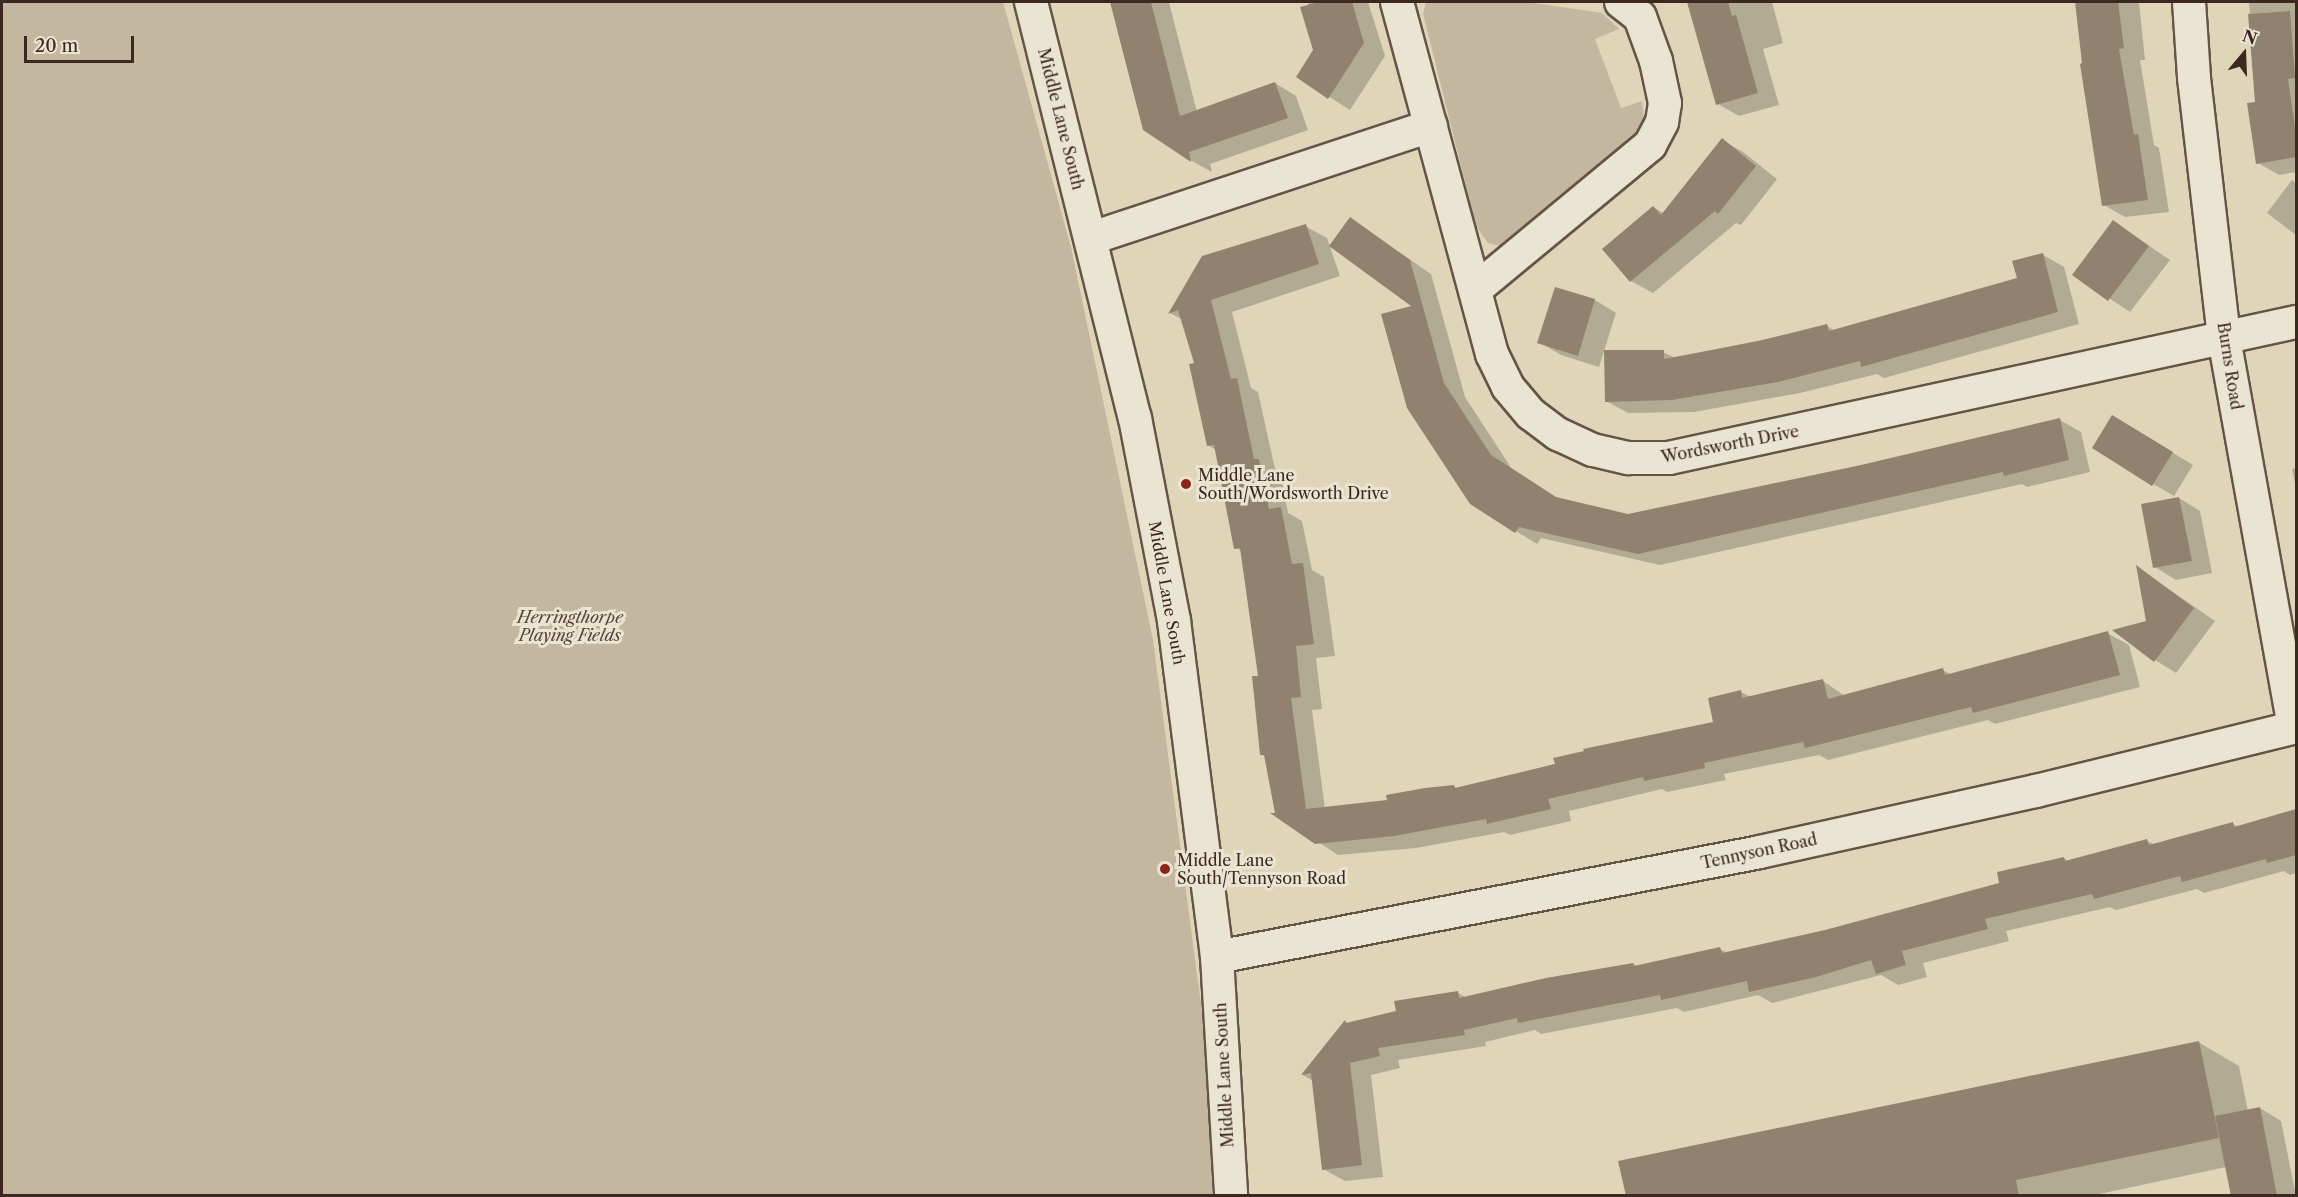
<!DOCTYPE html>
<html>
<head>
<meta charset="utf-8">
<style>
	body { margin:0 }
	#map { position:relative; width:2298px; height:1197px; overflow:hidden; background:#dfd6b9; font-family:"Libre Caslon Text",serif }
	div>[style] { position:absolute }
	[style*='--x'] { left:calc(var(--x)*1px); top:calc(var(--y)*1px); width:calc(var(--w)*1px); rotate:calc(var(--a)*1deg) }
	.green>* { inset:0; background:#c3b89f }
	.shadow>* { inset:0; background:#0003 }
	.building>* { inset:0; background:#918270 }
	.roads { filter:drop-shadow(2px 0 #665447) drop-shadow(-2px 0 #665447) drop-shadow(0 2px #665447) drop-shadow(0 -2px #665447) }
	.minor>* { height:32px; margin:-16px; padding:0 16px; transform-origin:16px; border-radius:16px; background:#eae4d2 }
	.dots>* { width:16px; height:16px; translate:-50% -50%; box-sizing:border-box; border:3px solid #eae4d2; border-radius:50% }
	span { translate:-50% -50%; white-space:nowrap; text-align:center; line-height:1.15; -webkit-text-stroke:6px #eae4d2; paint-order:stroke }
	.street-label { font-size:16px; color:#3d2821 }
	.poi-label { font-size:16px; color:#3d2821 }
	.left { translate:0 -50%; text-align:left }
	.park-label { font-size:16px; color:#58453a; font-style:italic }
	.frame { position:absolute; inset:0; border:3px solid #3d2821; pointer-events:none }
	.north { position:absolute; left:2214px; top:24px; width:60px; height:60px; -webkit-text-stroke:4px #eae4d2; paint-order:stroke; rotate:19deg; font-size:16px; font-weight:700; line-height:24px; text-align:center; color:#3d2821 }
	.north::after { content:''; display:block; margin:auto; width:21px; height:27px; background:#3d2821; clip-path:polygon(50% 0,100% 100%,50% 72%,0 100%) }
	.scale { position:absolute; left:24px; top:36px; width:110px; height:27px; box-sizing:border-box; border:3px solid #3d2821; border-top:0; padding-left:8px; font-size:18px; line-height:21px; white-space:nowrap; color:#3d2821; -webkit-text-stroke:4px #eae4d2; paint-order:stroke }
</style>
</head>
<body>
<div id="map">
	<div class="green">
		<div style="clip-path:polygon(2px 2px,1003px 2px,1071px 247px,1153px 640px,1201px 1004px,1217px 1195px,2px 1196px)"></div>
		<div style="clip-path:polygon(1426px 2px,1528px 2px,1602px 13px,1619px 29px,1595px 39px,1621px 108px,1642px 101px,1644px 118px,1637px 137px,1517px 237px,1500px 246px,1488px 243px,1476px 226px,1423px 14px)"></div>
	</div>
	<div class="shadow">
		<div style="clip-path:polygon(1111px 2px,1169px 2px,1197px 112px,1275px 83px,1296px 96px,1308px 130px,1210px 164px,1212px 172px,1192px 161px,1145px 129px)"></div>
		<div style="clip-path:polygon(1308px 2px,1368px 2px,1385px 56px,1350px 110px,1298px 77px,1315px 51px)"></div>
		<div style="clip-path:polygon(1689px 2px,1772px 2px,1783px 43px,1763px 49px,1779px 105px,1739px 116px,1718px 104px)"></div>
		<div style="clip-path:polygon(2076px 2px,2139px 2px,2145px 60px,2140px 60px,2154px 145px,2159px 148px,2169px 212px,2125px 217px,2104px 205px)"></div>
		<div style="clip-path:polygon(2249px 2px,2296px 2px,2296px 172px,2279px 175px,2258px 163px,2257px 103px)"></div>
		<div style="clip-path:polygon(1722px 140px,1743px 152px,1777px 179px,1741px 225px,1736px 223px,1653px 293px,1631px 281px,1604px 250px,1653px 207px,1665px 214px)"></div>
		<div style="clip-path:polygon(2292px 180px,2296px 183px,2296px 235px,2267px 213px)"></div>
		<div style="clip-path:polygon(1351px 219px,1431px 274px,1465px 397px,1512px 469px,1559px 500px,1628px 516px,1862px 466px,2060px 420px,2081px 432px,2090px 472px,2027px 487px,2022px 484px,1660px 565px,1541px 538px,1537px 544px,1471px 503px,1414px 307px)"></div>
		<div style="clip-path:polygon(2114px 222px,2170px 260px,2130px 312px,2074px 275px)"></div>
		<div style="clip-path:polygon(1305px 226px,1327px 238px,1340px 276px,1232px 312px,1251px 388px,1258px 392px,1275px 469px,1280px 472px,1288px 513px,1302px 521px,1312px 570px,1324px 577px,1335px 656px,1316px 658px,1322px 709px,1312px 710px,1325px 809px,1388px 801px,1454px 787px,1458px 789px,1715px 723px,1741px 692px,1751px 697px,1823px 681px,1845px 696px,1943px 670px,1952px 675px,2107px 633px,2129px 645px,2140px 687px,1995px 724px,1988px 720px,1828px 760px,1819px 755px,1724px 774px,1726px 780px,1667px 792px,1662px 789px,1569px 811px,1571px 821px,1510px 835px,1504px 832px,1416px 848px,1338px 855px,1276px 814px,1266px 757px,1262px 755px,1259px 677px,1242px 551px,1236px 548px,1216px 450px,1208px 445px,1196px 364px,1183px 320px,1170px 313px,1203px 257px)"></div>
		<div style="clip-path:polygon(2043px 255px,2064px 267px,2079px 324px,1884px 378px,1877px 374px,1800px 393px,1694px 412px,1628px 413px,1606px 401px,1663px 352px,1675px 358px,1827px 326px,1835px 331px,2019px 279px)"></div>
		<div style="clip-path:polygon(1556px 288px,1595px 300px,1616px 313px,1599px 367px,1561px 355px,1539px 342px)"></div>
		<div style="clip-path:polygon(2134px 429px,2193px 465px,2174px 496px,2153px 484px)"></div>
		<div style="clip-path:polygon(2296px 468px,2296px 489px,2292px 469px)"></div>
		<div style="clip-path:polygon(2179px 498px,2200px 511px,2212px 573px,2176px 580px,2155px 567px)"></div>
		<div style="clip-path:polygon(2138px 568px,2215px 621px,2176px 673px,2155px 660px)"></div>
		<div style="clip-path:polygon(2296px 811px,2296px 873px,2290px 875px,2284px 871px,2204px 893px,2197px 889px,2116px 910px,2110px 907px,2006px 931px,2009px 941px,1923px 963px,1927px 977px,1898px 985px,1881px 975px,1772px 1003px,1758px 995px,1684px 1012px,1677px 1008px,1541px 1034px,1535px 1030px,1485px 1042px,1486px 1046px,1398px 1060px,1400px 1068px,1371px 1075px,1383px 1177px,1345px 1181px,1323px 1169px,1313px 1081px,1303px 1075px,1346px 1022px,1349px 1024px,1397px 1012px,1458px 993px,1467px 998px,1633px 964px,1638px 967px,1720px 949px,1728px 953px,1826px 932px,2001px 884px,2064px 858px,2070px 862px,2147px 841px,2155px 845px,2233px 824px,2239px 827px)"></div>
		<div style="clip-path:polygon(2198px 1042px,2239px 1066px,2248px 1111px,2260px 1108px,2281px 1121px,2296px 1196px,2232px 1196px,2226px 1167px,2090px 1196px,1627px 1196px)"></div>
	</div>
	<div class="building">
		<div style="clip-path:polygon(1110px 2px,1151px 2px,1180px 116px,1275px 82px,1288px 118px,1189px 152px,1191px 162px,1143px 130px)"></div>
		<div style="clip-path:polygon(1319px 2px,1352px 2px,1364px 43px,1328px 99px,1296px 77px,1313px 50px,1300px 7px)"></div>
		<div style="clip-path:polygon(1687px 2px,1728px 2px,1732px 16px,1736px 15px,1758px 93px,1716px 105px)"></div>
		<div style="clip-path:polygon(2075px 2px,2118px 2px,2124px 48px,2119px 49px,2134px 135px,2138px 134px,2148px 200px,2102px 206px,2080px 64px,2082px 63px)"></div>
		<div style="clip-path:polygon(2290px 11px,2295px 78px,2288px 79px,2296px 134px,2296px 157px,2256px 164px,2247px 103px,2255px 102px,2248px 14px)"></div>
		<div style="clip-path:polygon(1722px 138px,1756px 166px,1718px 214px,1715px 211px,1630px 282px,1602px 249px,1653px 206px,1661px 215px)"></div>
		<div style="clip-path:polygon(1350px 217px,1410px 260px,1444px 383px,1491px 455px,1556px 497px,1628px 514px,1861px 465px,2060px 418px,2069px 460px,2004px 476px,2003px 472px,1638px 554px,1519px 527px,1515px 533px,1470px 504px,1407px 408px,1381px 314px,1411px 306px,1329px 246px)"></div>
		<div style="clip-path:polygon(2113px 220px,2149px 246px,2108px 301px,2072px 275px)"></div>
		<div style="clip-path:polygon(1306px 224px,1319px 264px,1211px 300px,1231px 379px,1237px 378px,1254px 459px,1259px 459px,1269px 509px,1281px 507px,1292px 564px,1303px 563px,1314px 644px,1296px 646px,1301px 697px,1291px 698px,1306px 809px,1387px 800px,1386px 795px,1425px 788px,1454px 785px,1455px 788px,1555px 764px,1553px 758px,1584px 751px,1583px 749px,1713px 722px,1708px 698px,1741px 690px,1742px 698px,1823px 679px,1828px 699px,1943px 668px,1945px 675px,2108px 631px,2120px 675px,1973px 713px,1971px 707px,1805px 748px,1803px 742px,1704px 763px,1705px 768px,1644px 781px,1643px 777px,1548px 799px,1551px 809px,1487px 824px,1486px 819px,1394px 836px,1315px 844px,1270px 813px,1275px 813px,1264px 755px,1260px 755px,1252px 676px,1258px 676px,1240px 548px,1234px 549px,1214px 445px,1207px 446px,1189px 364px,1194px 363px,1178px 310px,1168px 314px,1202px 256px)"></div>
		<div style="clip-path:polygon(2043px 253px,2058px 312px,1861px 367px,1860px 361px,1778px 382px,1672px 400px,1605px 402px,1604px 350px,1664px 350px,1664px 359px,1759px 341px,1827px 324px,1829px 331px,2017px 278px,2012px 261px)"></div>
		<div style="clip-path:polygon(1555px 287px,1595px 299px,1578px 356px,1537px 343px)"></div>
		<div style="clip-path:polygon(2112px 415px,2173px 452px,2152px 486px,2092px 448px)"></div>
		<div style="clip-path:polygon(2179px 497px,2192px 561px,2153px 568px,2141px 504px)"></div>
		<div style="clip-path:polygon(2136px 565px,2194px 608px,2154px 662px,2112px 630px,2146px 621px)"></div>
		<div style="clip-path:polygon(2296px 809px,2296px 855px,2267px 863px,2266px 859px,2182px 882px,2180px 876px,2094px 899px,2092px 894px,1985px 919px,1988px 929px,1902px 951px,1906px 965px,1876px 974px,1871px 960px,1816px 977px,1749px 992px,1747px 981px,1661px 1000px,1660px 995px,1518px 1023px,1517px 1018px,1464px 1030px,1465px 1035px,1378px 1048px,1380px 1056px,1350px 1063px,1362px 1165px,1322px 1170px,1311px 1073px,1301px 1075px,1345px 1020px,1346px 1023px,1396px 1011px,1394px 1001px,1458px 991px,1459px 998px,1546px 978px,1633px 963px,1634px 966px,1720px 947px,1722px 953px,1825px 930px,1999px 883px,1997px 872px,2064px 857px,2065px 861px,2147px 839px,2149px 845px,2233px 822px,2234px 827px)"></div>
		<div style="clip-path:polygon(2199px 1041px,2219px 1138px,2016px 1180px,2019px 1196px,1626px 1196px,1618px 1161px)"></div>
		<div style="clip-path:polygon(2260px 1107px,2277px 1196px,2231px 1196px,2215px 1116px)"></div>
	</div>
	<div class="roads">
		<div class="minor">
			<div style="--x:1031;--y:2;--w:429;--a:76"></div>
			<div style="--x:1135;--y:418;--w:207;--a:79.1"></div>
			<div style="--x:1174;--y:621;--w:339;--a:82.7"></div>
			<div style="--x:1217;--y:957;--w:239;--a:86.6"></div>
			<div style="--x:1397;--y:2;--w:365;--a:74.9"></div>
			<div style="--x:1492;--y:354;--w:37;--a:64"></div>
			<div style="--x:1508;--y:387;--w:35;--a:50"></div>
			<div style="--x:1531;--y:414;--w:34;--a:37"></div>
			<div style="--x:1558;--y:434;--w:38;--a:25"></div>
			<div style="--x:1593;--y:450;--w:37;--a:13"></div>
			<div style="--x:1629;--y:458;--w:40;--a:0"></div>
			<div style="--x:1669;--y:458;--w:642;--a:-12.24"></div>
			<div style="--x:2189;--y:2;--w:76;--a:86.2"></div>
			<div style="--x:2194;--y:78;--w:262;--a:83.4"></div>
			<div style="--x:2224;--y:338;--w:396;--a:79.8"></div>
			<div style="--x:1092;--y:238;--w:357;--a:-18.3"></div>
			<div style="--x:1476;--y:289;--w:226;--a:-39.6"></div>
			<div style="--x:1650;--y:145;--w:26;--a:-62"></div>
			<div style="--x:1662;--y:122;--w:19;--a:-81"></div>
			<div style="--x:1665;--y:103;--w:43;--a:-102.1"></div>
			<div style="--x:1656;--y:61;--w:47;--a:-110"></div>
			<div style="--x:1640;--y:17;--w:24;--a:-142"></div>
			<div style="--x:1217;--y:957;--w:553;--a:-10.94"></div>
			<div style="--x:1760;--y:852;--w:283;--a:-12.5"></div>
			<div style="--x:2036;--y:791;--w:268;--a:-13.8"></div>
		</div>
	</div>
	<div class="dots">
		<div style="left:1186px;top:484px;background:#8f2418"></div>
		<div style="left:1165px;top:869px;background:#8f2418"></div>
	</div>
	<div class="street-label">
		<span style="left:1061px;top:119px;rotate:76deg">Middle Lane South</span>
		<span style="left:2230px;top:366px;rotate:81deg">Burns Road</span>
		<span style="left:1730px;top:444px;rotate:-11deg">Wordsworth Drive</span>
		<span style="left:1167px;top:593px;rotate:80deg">Middle Lane South</span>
		<span style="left:1759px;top:851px;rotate:-12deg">Tennyson Road</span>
		<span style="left:1224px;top:1075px;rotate:-93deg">Middle Lane South</span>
	</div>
	<div class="poi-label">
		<span class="left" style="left:1198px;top:484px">Middle Lane<br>South/Wordsworth Drive</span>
		<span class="left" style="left:1177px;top:869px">Middle Lane<br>South/Tennyson Road</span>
	</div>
	<div class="park-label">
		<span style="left:570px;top:626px">Herringthorpe<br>Playing Fields</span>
	</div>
	<div class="frame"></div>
	<div class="north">N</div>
	<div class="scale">20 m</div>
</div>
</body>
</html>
